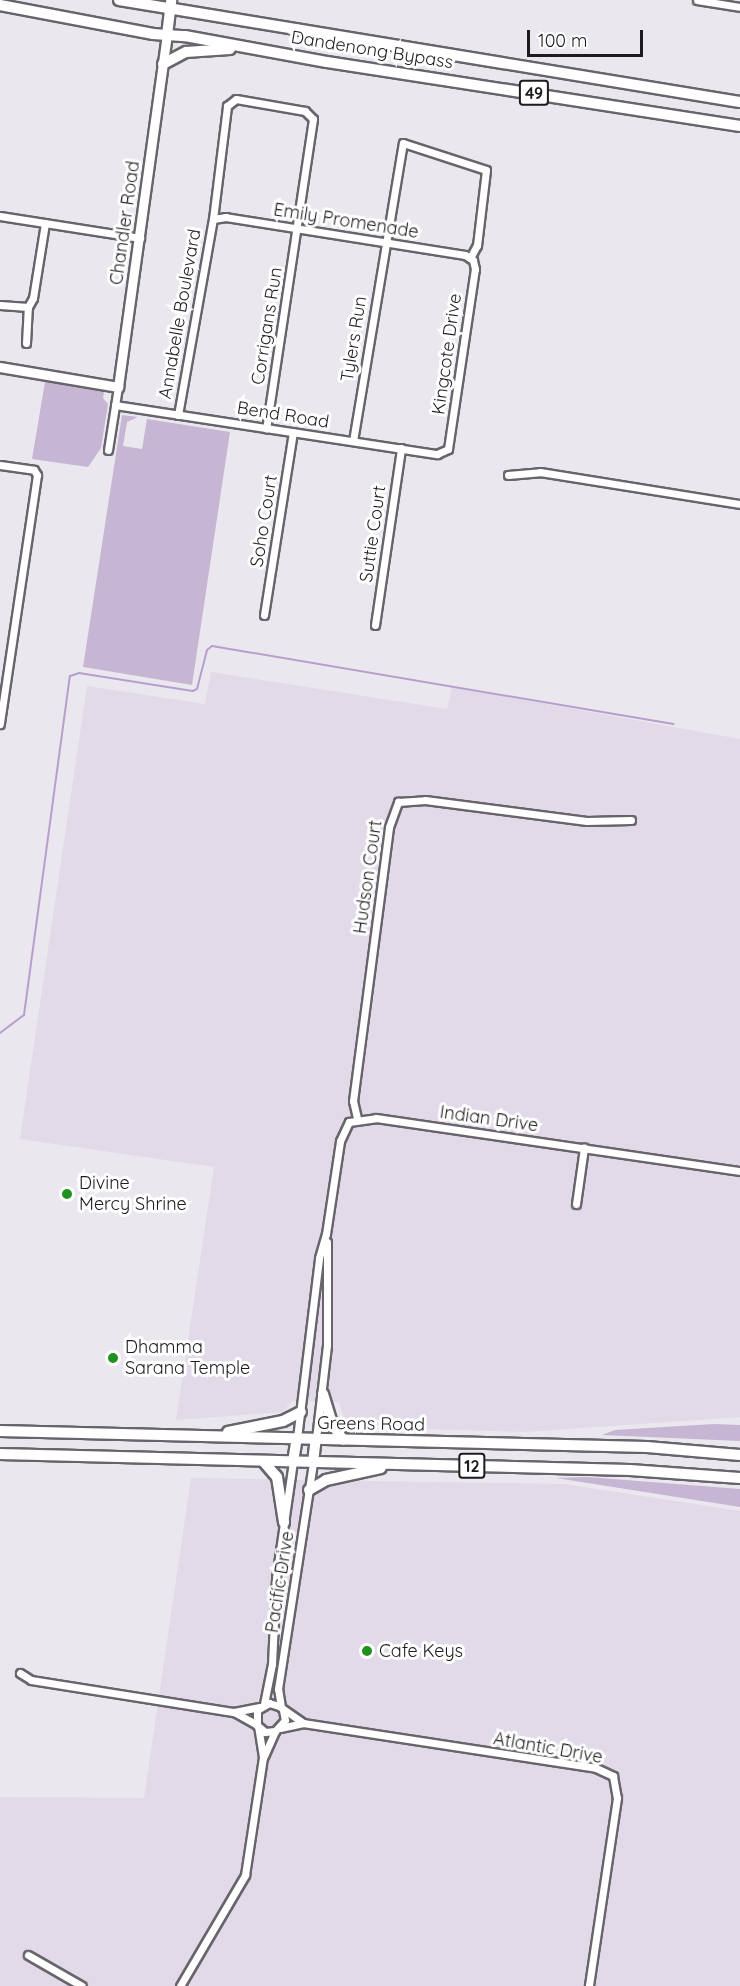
<!DOCTYPE html>
<html>
<head>
<meta charset="utf-8">
<style>
	body { margin:0 }
	#map { position:relative; width:740px; height:1986px; overflow:hidden; background:#ebe7ef; font-family:Quicksand,sans-serif }
	div>[style] { position:absolute }
	[style*='--x'] { left:calc(var(--x)*1px); top:calc(var(--y)*1px); width:calc(var(--w)*1px); rotate:calc(var(--a)*1deg) }
	.built>* { inset:0; background:#e2dae8 }
	.green>* { inset:0; background:#c6b6d4 }
	.stream>* { height:2px; margin:-1px; padding:0 1px; transform-origin:1px; border-radius:1px; background:#b79fcc }
	.roads { filter:drop-shadow(2px 0 #68646b) drop-shadow(-2px 0 #68646b) drop-shadow(0 2px #68646b) drop-shadow(0 -2px #68646b) }
	.minor>* { height:7px; margin:-3.5px; padding:0 3.5px; transform-origin:3.5px; border-radius:3.5px; background:#fff }
	.secondary>* { height:9px; margin:-4.5px; padding:0 4.5px; transform-origin:4.5px; border-radius:4.5px; background:#fff }
	.primary>* { height:10px; margin:-5px; padding:0 5px; transform-origin:5px; border-radius:5px; background:#fff }
	.trunk>* { height:10px; margin:-5px; padding:0 5px; transform-origin:5px; border-radius:5px; background:#fff }
	.dots>* { width:16px; height:16px; translate:-50% -50%; box-sizing:border-box; border:3px solid #fff; border-radius:50% }
	span { translate:-50% -50%; white-space:nowrap; text-align:center; line-height:1.15; -webkit-text-stroke:6px #fff; paint-order:stroke }
	.shield-label span { padding:2px 4px; background:#fff; border:2px solid; border-radius:4px; -webkit-text-stroke-width:0 }
	.shield-label { font-size:16px; color:#1d1b1e; font-weight:700 }
	.street-label { font-size:18px; color:#1d1b1e }
	.poi-label { font-size:18px; color:#1d1b1e }
	.left { translate:0 -50%; text-align:left }
	.scale { position:absolute; left:527px; top:30px; width:116px; height:27px; box-sizing:border-box; border:3px solid #1d1b1e; border-top:0; padding-left:8px; font-size:18px; line-height:21px; white-space:nowrap; color:#1d1b1e; -webkit-text-stroke:4px #fff; paint-order:stroke }
</style>
</head>
<body>
<div id="map">
	<div class="built">
		<div style="clip-path:polygon(211px 672px,447px 709px,452px 687px,740px 739px,740px 1417px,526px 1432px,354px 1427px,344px 1419px,339px 1402px,292px 1401px,283px 1412px,176px 1420px,214px 1167px,20px 1139px,87px 686px,205px 704px)"></div>
		<div style="clip-path:polygon(191px 1478px,564px 1484px,740px 1511px,740px 1986px,0 1986px,0 1797px,144px 1798px)"></div>
	</div>
	<div class="green">
		<div style="clip-path:polygon(46px 376px,105px 386px,103px 398px,108px 404px,101px 448px,88px 467px,32px 459px)"></div>
		<div style="clip-path:polygon(122px 415px,138px 417px,127px 422px,123px 446px,142px 449px,147px 419px,230px 432px,192px 685px,83px 667px)"></div>
		<div style="clip-path:polygon(714px 1424px,740px 1425px,740px 1441px,602px 1435px,615px 1430px)"></div>
		<div style="clip-path:polygon(588px 1477px,740px 1489px,740px 1507px,556px 1478px)"></div>
	</div>
	<div class="stream">
		<div style="--x:0;--y:1033;--w:30;--a:-37"></div>
		<div style="--x:24;--y:1015;--w:342;--a:-82.3"></div>
		<div style="--x:70;--y:676;--w:9;--a:-18"></div>
		<div style="--x:79;--y:673;--w:115;--a:9"></div>
		<div style="--x:193;--y:691;--w:4;--a:-27"></div>
		<div style="--x:197;--y:689;--w:40;--a:-75.6"></div>
		<div style="--x:207;--y:650;--w:6;--a:-39"></div>
		<div style="--x:212;--y:646;--w:468;--a:9.6"></div>
	</div>
	<div class="roads">
		<div class="minor">
			<div style="--x:697;--y:0;--w:44;--a:9.2"></div>
			<div style="--x:0;--y:216;--w:142;--a:8.9"></div>
			<div style="--x:0;--y:305;--w:28;--a:4"></div>
			<div style="--x:28;--y:307;--w:10;--a:-61"></div>
			<div style="--x:33;--y:298;--w:76;--a:-80.9"></div>
			<div style="--x:26;--y:343;--w:36;--a:-87"></div>
			<div style="--x:115;--y:405;--w:326;--a:8.7"></div>
			<div style="--x:437;--y:454;--w:12;--a:-24"></div>
			<div style="--x:448;--y:449;--w:182;--a:-81.5"></div>
			<div style="--x:475;--y:269;--w:9;--a:-103"></div>
			<div style="--x:473;--y:260;--w:9;--a:-148"></div>
			<div style="--x:465;--y:255;--w:242;--a:-171"></div>
			<div style="--x:226;--y:217;--w:13;--a:171"></div>
			<div style="--x:178;--y:415;--w:199;--a:-79.9"></div>
			<div style="--x:213;--y:219;--w:114;--a:-82.9"></div>
			<div style="--x:227;--y:106;--w:11;--a:-38"></div>
			<div style="--x:236;--y:99;--w:70;--a:9.9"></div>
			<div style="--x:305;--y:111;--w:11;--a:45"></div>
			<div style="--x:313;--y:119;--w:313;--a:98.6"></div>
			<div style="--x:353;--y:441;--w:302;--a:-80.5"></div>
			<div style="--x:403;--y:143;--w:87;--a:18"></div>
			<div style="--x:486;--y:170;--w:76;--a:96.8"></div>
			<div style="--x:477;--y:245;--w:15;--a:118"></div>
			<div style="--x:108;--y:450;--w:64;--a:-81"></div>
			<div style="--x:0;--y:465;--w:34;--a:8"></div>
			<div style="--x:34;--y:470;--w:6;--a:59"></div>
			<div style="--x:37;--y:475;--w:252;--a:98.5"></div>
			<div style="--x:508;--y:475;--w:32;--a:-5"></div>
			<div style="--x:540;--y:472;--w:203;--a:9.1"></div>
			<div style="--x:264;--y:615;--w:185;--a:-81"></div>
			<div style="--x:375;--y:625;--w:179;--a:-81.6"></div>
			<div style="--x:357;--y:1118;--w:17;--a:-103"></div>
			<div style="--x:353;--y:1101;--w:276;--a:-82.5"></div>
			<div style="--x:389;--y:827;--w:27;--a:-70"></div>
			<div style="--x:398;--y:802;--w:27;--a:-4"></div>
			<div style="--x:425;--y:800;--w:163;--a:7.4"></div>
			<div style="--x:587;--y:821;--w:44;--a:-1.3"></div>
			<div style="--x:576;--y:1204;--w:57;--a:-81.9"></div>
			<div style="--x:297;--y:1438;--w:181;--a:-83"></div>
			<div style="--x:319;--y:1258;--w:25;--a:-74"></div>
			<div style="--x:326;--y:1234;--w:94;--a:-81.4"></div>
			<div style="--x:340;--y:1141;--w:21;--a:-65"></div>
			<div style="--x:349;--y:1122;--w:27;--a:-8"></div>
			<div style="--x:376;--y:1118;--w:368;--a:8.3"></div>
			<div style="--x:316;--y:1439;--w:95;--a:-83.3"></div>
			<div style="--x:327;--y:1345;--w:103;--a:-90"></div>
			<div style="--x:20;--y:1673;--w:13;--a:32"></div>
			<div style="--x:31;--y:1680;--w:206;--a:9"></div>
			<div style="--x:234;--y:1712;--w:26;--a:29"></div>
			<div style="--x:264;--y:1704;--w:41;--a:-78.7"></div>
			<div style="--x:272;--y:1664;--w:86;--a:-87.3"></div>
			<div style="--x:276;--y:1578;--w:117;--a:-81.7"></div>
			<div style="--x:281;--y:1707;--w:18;--a:-99"></div>
			<div style="--x:278;--y:1689;--w:230;--a:-81.2"></div>
			<div style="--x:283;--y:1710;--w:10;--a:79"></div>
			<div style="--x:285;--y:1720;--w:15;--a:132"></div>
			<div style="--x:275;--y:1731;--w:10;--a:174"></div>
			<div style="--x:265;--y:1732;--w:11;--a:-139"></div>
			<div style="--x:257;--y:1725;--w:15;--a:-90"></div>
			<div style="--x:257;--y:1710;--w:14;--a:-30"></div>
			<div style="--x:269;--y:1703;--w:10;--a:17"></div>
			<div style="--x:279;--y:1706;--w:29;--a:35"></div>
			<div style="--x:234;--y:1712;--w:26;--a:-11"></div>
			<div style="--x:280;--y:1728;--w:24;--a:-12"></div>
			<div style="--x:303;--y:1723;--w:296;--a:8.7"></div>
			<div style="--x:596;--y:1768;--w:19;--a:25"></div>
			<div style="--x:613;--y:1776;--w:22;--a:80"></div>
			<div style="--x:617;--y:1798;--w:190;--a:98.5"></div>
			<div style="--x:264;--y:1756;--w:27;--a:-66"></div>
			<div style="--x:28;--y:1955;--w:62;--a:29.9"></div>
			<div style="--x:180;--y:1986;--w:129;--a:-59.6"></div>
			<div style="--x:245;--y:1875;--w:119;--a:-81.3"></div>
			<div style="--x:263;--y:1757;--w:30;--a:-99"></div>
		</div>
		<div class="secondary">
			<div style="--x:0;--y:367;--w:120;--a:9.6"></div>
			<div style="--x:118;--y:387;--w:355;--a:-82.1"></div>
		</div>
		<div class="primary">
			<div style="--x:167;--y:35;--w:35;--a:-83"></div>
			<div style="--x:323;--y:1394;--w:31;--a:73"></div>
			<div style="--x:332;--y:1424;--w:19;--a:55"></div>
			<div style="--x:0;--y:1431;--w:647;--a:1.42"></div>
			<div style="--x:647;--y:1447;--w:93;--a:4.9"></div>
			<div style="--x:228;--y:1432;--w:56;--a:-11.3"></div>
			<div style="--x:283;--y:1421;--w:20;--a:-27"></div>
			<div style="--x:0;--y:1454;--w:630;--a:1.45"></div>
			<div style="--x:630;--y:1470;--w:110;--a:4.2"></div>
			<div style="--x:263;--y:1461;--w:21;--a:49"></div>
			<div style="--x:277;--y:1477;--w:46;--a:81.2"></div>
			<div style="--x:293;--y:1462;--w:24;--a:-81"></div>
			<div style="--x:313;--y:1462;--w:23;--a:-83"></div>
			<div style="--x:309;--y:1490;--w:20;--a:-30"></div>
			<div style="--x:326;--y:1480;--w:56;--a:-12.3"></div>
		</div>
		<div class="trunk">
			<div style="--x:119;--y:0;--w:629;--a:9.33"></div>
			<div style="--x:0;--y:5;--w:156;--a:10.7"></div>
			<div style="--x:153;--y:34;--w:32;--a:4"></div>
			<div style="--x:185;--y:36;--w:144;--a:10.4"></div>
			<div style="--x:327;--y:62;--w:418;--a:8.8"></div>
			<div style="--x:163;--y:64;--w:26;--a:-28"></div>
			<div style="--x:186;--y:52;--w:44;--a:-3.9"></div>
		</div>
	</div>
	<div class="dots">
		<div style="left:67px;top:1194px;background:#1f921e"></div>
		<div style="left:113px;top:1358px;background:#1f921e"></div>
		<div style="left:367px;top:1651px;background:#1f921e"></div>
	</div>
	<div class="shield-label">
		<span style="left:534px;top:93px">49</span>
		<span style="left:472px;top:1466px">12</span>
	</div>
	<div class="street-label">
		<span style="left:372px;top:50px;rotate:9deg">Dandenong Bypass</span>
		<span style="left:346px;top:221px;rotate:9deg">Emily Promenade</span>
		<span style="left:125px;top:223px;rotate:-82deg">Chandler Road</span>
		<span style="left:180px;top:314px;rotate:-80deg">Annabelle Boulevard</span>
		<span style="left:267px;top:326px;rotate:-81deg">Corrigans Run</span>
		<span style="left:354px;top:339px;rotate:-81deg">Tylers Run</span>
		<span style="left:447px;top:354px;rotate:-82deg">Kingcote Drive</span>
		<span style="left:283px;top:415px;rotate:9deg">Bend Road</span>
		<span style="left:264px;top:521px;rotate:-81deg">Soho Court</span>
		<span style="left:373px;top:534px;rotate:-82deg">Suttie Court</span>
		<span style="left:368px;top:877px;rotate:-82deg">Hudson Court</span>
		<span style="left:489px;top:1119px;rotate:8deg">Indian Drive</span>
		<span style="left:371px;top:1424px;rotate:1deg">Greens Road</span>
		<span style="left:280px;top:1582px;rotate:-81deg">Pacific Drive</span>
		<span style="left:548px;top:1748px;rotate:10deg">Atlantic Drive</span>
	</div>
	<div class="poi-label">
		<span class="left" style="left:79px;top:1194px">Divine<br>Mercy Shrine</span>
		<span class="left" style="left:125px;top:1358px">Dhamma<br>Sarana Temple</span>
		<span class="left" style="left:379px;top:1651px">Cafe Keys</span>
	</div>
	<div class="scale">100 m</div>
</div>
</body>
</html>
